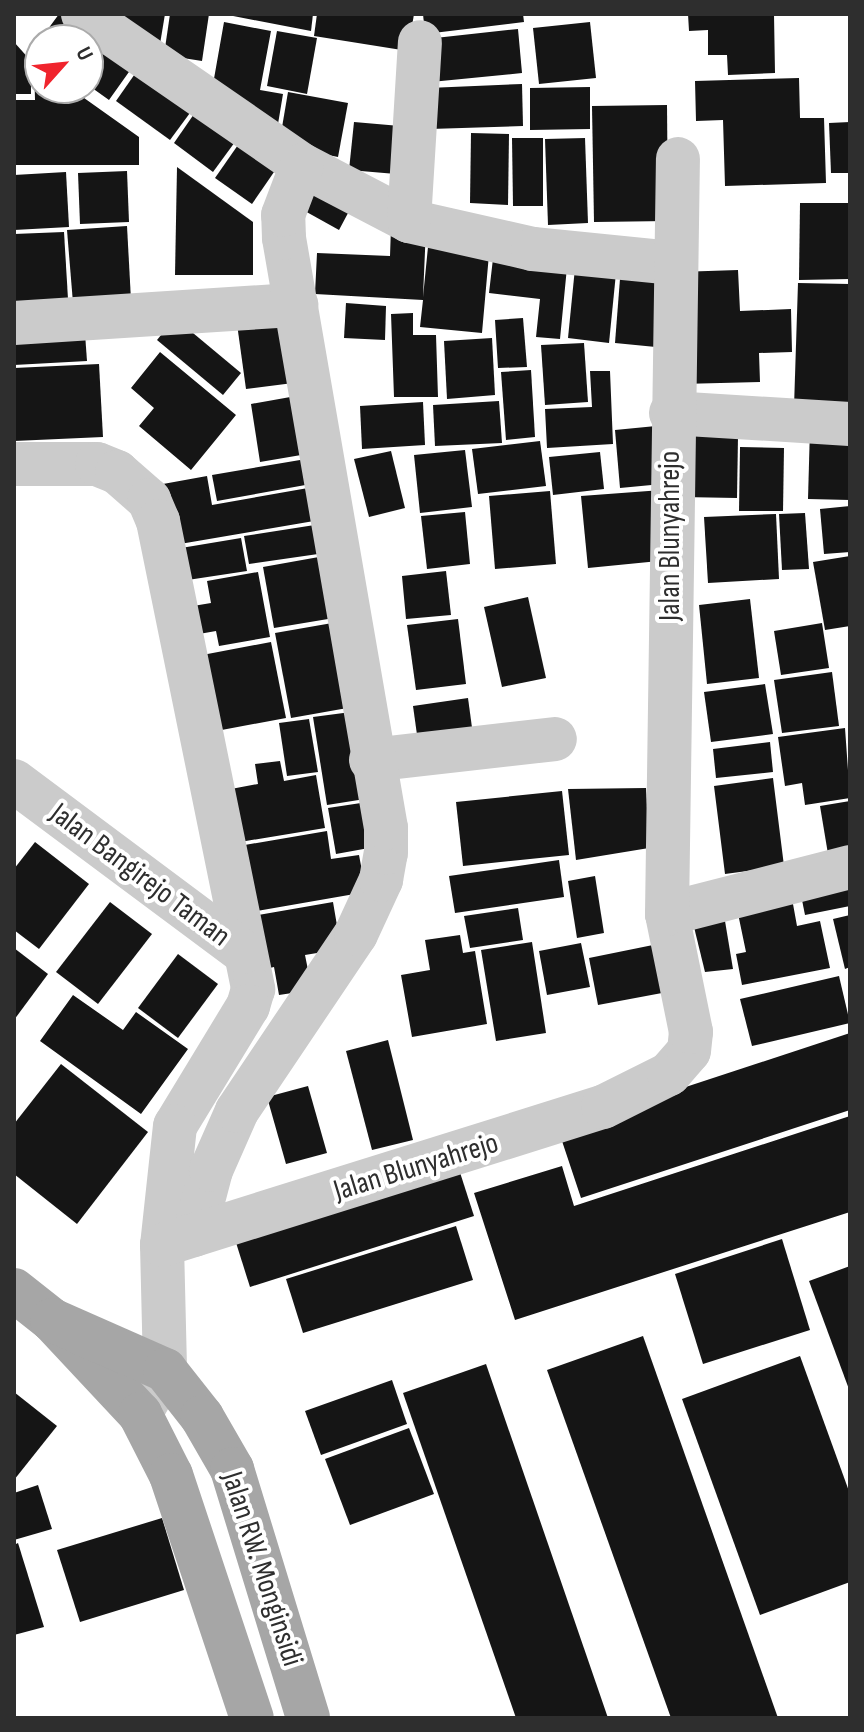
<!DOCTYPE html>
<html>
<head>
<meta charset="utf-8">
<style>
	body { margin:0 }
	#map { position:relative; width:864px; height:1732px; overflow:hidden; background:#fff; font-family:"Sofia Sans Condensed",sans-serif }
	div>[style] { position:absolute }
	[style*='--x'] { left:calc(var(--x)*1px); top:calc(var(--y)*1px); width:calc(var(--w)*1px); rotate:calc(var(--a)*1deg) }
	.building>* { inset:0; background:#151515 }
	.minor>* { height:44px; margin:-22px; padding:0 22px; transform-origin:22px; border-radius:22px; background:#cbcbcb }
	.major>* { height:44px; margin:-22px; padding:0 22px; transform-origin:22px; border-radius:22px; background:#a6a6a6 }
	span { translate:-50% -50%; white-space:nowrap; text-align:center; line-height:1.15; -webkit-text-stroke:8px #fff; paint-order:stroke }
	.street-label { font-size:30px; color:#2e2e2e }
	.frame { position:absolute; inset:0; border:16px solid #2e2e2e; pointer-events:none }
	.north { position:absolute; left:24px; top:24px; width:80px; height:80px; box-sizing:border-box; background:#fff; border:2px solid #ababab; border-radius:50%; rotate:63deg; font-size:22px; font-weight:700; line-height:32px; text-align:center; color:#2e2e2e }
	.north::after { content:''; display:block; margin:auto; width:28px; height:36px; background:#f0242d; clip-path:polygon(50% 0,100% 100%,50% 72%,0 100%) }
</style>
</head>
<body>
<div id="map">
	<div class="building">
		<div style="clip-path:polygon(59px 14px,83px 14px,141px 55px,109px 100px,88px 85px,88px 40px,40px 40px)"></div>
		<div style="clip-path:polygon(114px 14px,165px 14px,159px 50px)"></div>
		<div style="clip-path:polygon(170px 14px,209px 14px,202px 61px,164px 55px)"></div>
		<div style="clip-path:polygon(223px 14px,313px 14px,311px 31px)"></div>
		<div style="clip-path:polygon(317px 14px,414px 14px,408px 51px,314px 36px)"></div>
		<div style="clip-path:polygon(423px 14px,523px 14px,524px 22px,425px 34px)"></div>
		<div style="clip-path:polygon(688px 14px,774px 14px,775px 73px,728px 75px,727px 55px,708px 55px,708px 30px,689px 31px)"></div>
		<div style="clip-path:polygon(224px 22px,271px 31px,260px 90px,283px 94px,276px 136px,212px 90px)"></div>
		<div style="clip-path:polygon(590px 22px,596px 78px,539px 84px,533px 28px)"></div>
		<div style="clip-path:polygon(518px 29px,522px 73px,431px 82px,426px 39px)"></div>
		<div style="clip-path:polygon(277px 31px,317px 38px,307px 94px,267px 86px)"></div>
		<div style="clip-path:polygon(14px 42px,31px 61px,31px 94px,14px 94px)"></div>
		<div style="clip-path:polygon(146px 58px,201px 98px,170px 140px,116px 101px)"></div>
		<div style="clip-path:polygon(34px 62px,40px 66px,40px 88px,70px 88px,139px 137px,139px 165px,14px 165px,14px 100px,35px 100px)"></div>
		<div style="clip-path:polygon(799px 78px,800px 118px,824px 118px,826px 183px,725px 186px,723px 120px,696px 121px,695px 81px)"></div>
		<div style="clip-path:polygon(522px 84px,523px 126px,430px 129px,428px 88px)"></div>
		<div style="clip-path:polygon(590px 87px,590px 129px,530px 130px,530px 88px)"></div>
		<div style="clip-path:polygon(288px 92px,348px 103px,338px 157px,279px 145px)"></div>
		<div style="clip-path:polygon(203px 101px,243px 131px,213px 172px,174px 143px)"></div>
		<div style="clip-path:polygon(667px 105px,668px 221px,594px 222px,592px 106px)"></div>
		<div style="clip-path:polygon(354px 122px,400px 126px,396px 174px,349px 170px)"></div>
		<div style="clip-path:polygon(850px 122px,850px 173px,831px 173px,829px 123px)"></div>
		<div style="clip-path:polygon(247px 132px,283px 159px,252px 204px,215px 178px)"></div>
		<div style="clip-path:polygon(471px 133px,509px 134px,508px 205px,470px 203px)"></div>
		<div style="clip-path:polygon(512px 138px,543px 138px,543px 206px,513px 206px)"></div>
		<div style="clip-path:polygon(585px 138px,588px 223px,548px 225px,545px 139px)"></div>
		<div style="clip-path:polygon(177px 167px,253px 222px,253px 275px,175px 275px)"></div>
		<div style="clip-path:polygon(127px 171px,129px 222px,80px 224px,78px 173px)"></div>
		<div style="clip-path:polygon(66px 172px,69px 227px,14px 230px,14px 175px)"></div>
		<div style="clip-path:polygon(311px 174px,356px 198px,339px 230px,294px 205px)"></div>
		<div style="clip-path:polygon(800px 203px,850px 203px,850px 279px,799px 280px)"></div>
		<div style="clip-path:polygon(127px 226px,131px 300px,73px 303px,67px 230px)"></div>
		<div style="clip-path:polygon(391px 227px,426px 228px,423px 297px,429px 237px,490px 243px,482px 333px,420px 327px,423px 300px,315px 294px,317px 253px,390px 256px)"></div>
		<div style="clip-path:polygon(64px 232px,68px 299px,14px 302px,14px 234px)"></div>
		<div style="clip-path:polygon(494px 250px,568px 257px,560px 339px,536px 337px,540px 299px,489px 293px)"></div>
		<div style="clip-path:polygon(576px 258px,617px 263px,609px 343px,568px 338px)"></div>
		<div style="clip-path:polygon(621px 266px,672px 270px,666px 348px,615px 343px)"></div>
		<div style="clip-path:polygon(738px 270px,740px 311px,791px 309px,792px 352px,759px 353px,760px 382px,681px 384px,678px 272px)"></div>
		<div style="clip-path:polygon(798px 283px,850px 284px,850px 410px,794px 407px)"></div>
		<div style="clip-path:polygon(346px 303px,386px 306px,385px 340px,344px 338px)"></div>
		<div style="clip-path:polygon(413px 313px,413px 335px,436px 335px,438px 397px,394px 397px,391px 314px)"></div>
		<div style="clip-path:polygon(175px 318px,241px 373px,223px 395px,157px 340px)"></div>
		<div style="clip-path:polygon(291px 318px,301px 382px,246px 389px,237px 324px)"></div>
		<div style="clip-path:polygon(523px 318px,527px 367px,498px 368px,495px 320px)"></div>
		<div style="clip-path:polygon(84px 320px,87px 361px,14px 365px,14px 323px)"></div>
		<div style="clip-path:polygon(492px 338px,495px 395px,447px 399px,444px 341px)"></div>
		<div style="clip-path:polygon(584px 343px,588px 402px,545px 405px,541px 345px)"></div>
		<div style="clip-path:polygon(160px 352px,236px 415px,191px 470px,139px 426px,154px 408px,131px 388px)"></div>
		<div style="clip-path:polygon(99px 364px,103px 437px,14px 441px,14px 368px)"></div>
		<div style="clip-path:polygon(531px 370px,535px 437px,506px 440px,501px 372px)"></div>
		<div style="clip-path:polygon(590px 371px,610px 371px,613px 444px,547px 448px,545px 409px,592px 407px)"></div>
		<div style="clip-path:polygon(296px 396px,307px 454px,260px 462px,251px 404px)"></div>
		<div style="clip-path:polygon(499px 401px,502px 443px,435px 446px,433px 405px)"></div>
		<div style="clip-path:polygon(423px 402px,425px 445px,362px 449px,360px 406px)"></div>
		<div style="clip-path:polygon(656px 426px,662px 484px,620px 488px,615px 430px)"></div>
		<div style="clip-path:polygon(810px 428px,850px 429px,850px 500px,808px 499px)"></div>
		<div style="clip-path:polygon(684px 435px,738px 436px,737px 498px,682px 497px)"></div>
		<div style="clip-path:polygon(540px 441px,546px 486px,478px 494px,472px 449px)"></div>
		<div style="clip-path:polygon(740px 447px,784px 448px,783px 511px,739px 511px)"></div>
		<div style="clip-path:polygon(465px 450px,472px 507px,420px 513px,414px 455px)"></div>
		<div style="clip-path:polygon(391px 451px,405px 508px,369px 517px,354px 459px)"></div>
		<div style="clip-path:polygon(600px 452px,604px 489px,553px 495px,549px 457px)"></div>
		<div style="clip-path:polygon(306px 459px,311px 484px,217px 501px,212px 475px)"></div>
		<div style="clip-path:polygon(207px 476px,212px 505px,308px 488px,314px 521px,174px 545px,163px 484px)"></div>
		<div style="clip-path:polygon(662px 490px,669px 560px,588px 568px,581px 496px)"></div>
		<div style="clip-path:polygon(550px 491px,556px 564px,495px 569px,489px 496px)"></div>
		<div style="clip-path:polygon(850px 506px,850px 552px,824px 554px,820px 509px)"></div>
		<div style="clip-path:polygon(465px 512px,470px 564px,427px 569px,421px 516px)"></div>
		<div style="clip-path:polygon(805px 513px,809px 569px,782px 570px,779px 514px)"></div>
		<div style="clip-path:polygon(776px 514px,779px 579px,708px 583px,704px 517px)"></div>
		<div style="clip-path:polygon(321px 524px,325px 553px,249px 564px,244px 536px)"></div>
		<div style="clip-path:polygon(241px 538px,247px 571px,181px 581px,175px 549px)"></div>
		<div style="clip-path:polygon(330px 555px,340px 617px,274px 628px,263px 567px)"></div>
		<div style="clip-path:polygon(850px 556px,850px 626px,825px 630px,813px 562px)"></div>
		<div style="clip-path:polygon(446px 571px,451px 615px,406px 619px,402px 576px)"></div>
		<div style="clip-path:polygon(258px 572px,270px 637px,219px 646px,216px 631px,199px 634px,193px 606px,211px 603px,207px 581px)"></div>
		<div style="clip-path:polygon(528px 597px,546px 678px,502px 687px,484px 607px)"></div>
		<div style="clip-path:polygon(750px 599px,759px 678px,707px 684px,699px 605px)"></div>
		<div style="clip-path:polygon(458px 619px,466px 684px,416px 690px,407px 625px)"></div>
		<div style="clip-path:polygon(338px 622px,353px 707px,291px 718px,275px 633px)"></div>
		<div style="clip-path:polygon(822px 623px,829px 668px,781px 675px,774px 631px)"></div>
		<div style="clip-path:polygon(271px 642px,286px 718px,211px 732px,197px 656px)"></div>
		<div style="clip-path:polygon(832px 672px,839px 726px,782px 733px,774px 680px)"></div>
		<div style="clip-path:polygon(765px 684px,773px 734px,711px 742px,704px 692px)"></div>
		<div style="clip-path:polygon(468px 698px,473px 735px,418px 742px,413px 706px)"></div>
		<div style="clip-path:polygon(351px 712px,365px 799px,327px 805px,313px 717px)"></div>
		<div style="clip-path:polygon(309px 719px,318px 772px,287px 776px,279px 723px)"></div>
		<div style="clip-path:polygon(845px 728px,850px 798px,805px 805px,802px 783px,785px 786px,778px 737px)"></div>
		<div style="clip-path:polygon(770px 742px,773px 772px,716px 778px,713px 749px)"></div>
		<div style="clip-path:polygon(280px 761px,284px 781px,316px 775px,325px 828px,240px 842px,231px 789px,258px 784px,255px 764px)"></div>
		<div style="clip-path:polygon(773px 778px,784px 866px,725px 874px,714px 786px)"></div>
		<div style="clip-path:polygon(646px 788px,649px 848px,576px 860px,568px 789px)"></div>
		<div style="clip-path:polygon(562px 791px,569px 855px,463px 866px,456px 802px)"></div>
		<div style="clip-path:polygon(850px 801px,850px 857px,829px 860px,820px 806px)"></div>
		<div style="clip-path:polygon(361px 803px,369px 848px,336px 854px,328px 808px)"></div>
		<div style="clip-path:polygon(327px 831px,331px 859px,359px 855px,366px 892px,251px 912px,239px 846px)"></div>
		<div style="clip-path:polygon(35px 842px,89px 884px,39px 949px,14px 930px,14px 869px)"></div>
		<div style="clip-path:polygon(559px 860px,564px 897px,455px 913px,449px 876px)"></div>
		<div style="clip-path:polygon(595px 876px,604px 933px,577px 938px,568px 881px)"></div>
		<div style="clip-path:polygon(850px 885px,850px 906px,805px 915px,801px 895px)"></div>
		<div style="clip-path:polygon(791px 893px,797px 926px,820px 921px,830px 968px,742px 985px,736px 954px,746px 952px,736px 904px)"></div>
		<div style="clip-path:polygon(110px 902px,152px 934px,98px 1004px,56px 972px)"></div>
		<div style="clip-path:polygon(333px 902px,341px 949px,305px 955px,312px 990px,279px 995px,274px 967px,261px 970px,252px 916px)"></div>
		<div style="clip-path:polygon(518px 908px,523px 940px,470px 948px,464px 916px)"></div>
		<div style="clip-path:polygon(850px 915px,850px 967px,845px 969px,833px 919px)"></div>
		<div style="clip-path:polygon(725px 921px,733px 969px,705px 972px,694px 927px)"></div>
		<div style="clip-path:polygon(460px 935px,463px 953px,475px 951px,487px 1024px,412px 1037px,401px 975px,430px 970px,425px 940px)"></div>
		<div style="clip-path:polygon(532px 942px,546px 1033px,496px 1041px,481px 950px)"></div>
		<div style="clip-path:polygon(581px 943px,590px 987px,547px 995px,539px 951px)"></div>
		<div style="clip-path:polygon(653px 945px,662px 993px,598px 1005px,589px 958px)"></div>
		<div style="clip-path:polygon(14px 948px,48px 974px,14px 1020px)"></div>
		<div style="clip-path:polygon(178px 954px,218px 984px,178px 1038px,138px 1008px)"></div>
		<div style="clip-path:polygon(839px 976px,850px 1023px,752px 1046px,740px 999px)"></div>
		<div style="clip-path:polygon(73px 995px,123px 1030px,136px 1012px,188px 1049px,141px 1114px,40px 1041px)"></div>
		<div style="clip-path:polygon(850px 1033px,850px 1110px,581px 1198px,558px 1129px)"></div>
		<div style="clip-path:polygon(388px 1040px,413px 1140px,372px 1150px,346px 1051px)"></div>
		<div style="clip-path:polygon(61px 1064px,148px 1132px,77px 1224px,14px 1174px,14px 1124px)"></div>
		<div style="clip-path:polygon(308px 1086px,327px 1153px,286px 1164px,267px 1097px)"></div>
		<div style="clip-path:polygon(850px 1116px,850px 1212px,515px 1320px,474px 1193px,562px 1166px,574px 1206px)"></div>
		<div style="clip-path:polygon(456px 1160px,474px 1216px,250px 1287px,232px 1230px)"></div>
		<div style="clip-path:polygon(456px 1226px,473px 1280px,303px 1333px,286px 1279px)"></div>
		<div style="clip-path:polygon(782px 1239px,810px 1330px,703px 1364px,675px 1274px)"></div>
		<div style="clip-path:polygon(850px 1266px,850px 1392px,809px 1281px)"></div>
		<div style="clip-path:polygon(643px 1336px,778px 1718px,671px 1718px,547px 1370px)"></div>
		<div style="clip-path:polygon(800px 1356px,850px 1494px,850px 1582px,760px 1615px,682px 1399px)"></div>
		<div style="clip-path:polygon(486px 1364px,608px 1718px,516px 1718px,403px 1393px)"></div>
		<div style="clip-path:polygon(392px 1380px,407px 1424px,321px 1455px,305px 1411px)"></div>
		<div style="clip-path:polygon(14px 1392px,57px 1426px,14px 1480px)"></div>
		<div style="clip-path:polygon(409px 1428px,434px 1494px,350px 1525px,325px 1459px)"></div>
		<div style="clip-path:polygon(38px 1485px,52px 1529px,14px 1540px,14px 1493px)"></div>
		<div style="clip-path:polygon(162px 1518px,184px 1590px,80px 1622px,57px 1550px)"></div>
		<div style="clip-path:polygon(18px 1543px,44px 1627px,14px 1635px,14px 1545px)"></div>
	</div>
	<div class="minor">
		<div style="--x:83;--y:14;--w:266;--a:34.6"></div>
		<div style="--x:302;--y:165;--w:121;--a:27.6"></div>
		<div style="--x:409;--y:221;--w:127;--a:12.7"></div>
		<div style="--x:533;--y:249;--w:142;--a:5.7"></div>
		<div style="--x:409;--y:221;--w:179;--a:-86.5"></div>
		<div style="--x:14;--y:323;--w:283;--a:-3.7"></div>
		<div style="--x:671;--y:413;--w:179;--a:3.5"></div>
		<div style="--x:14;--y:464;--w:83;--a:0"></div>
		<div style="--x:97;--y:464;--w:22;--a:22"></div>
		<div style="--x:117;--y:472;--w:43;--a:41.2"></div>
		<div style="--x:149;--y:500;--w:23;--a:67"></div>
		<div style="--x:158;--y:521;--w:478;--a:78.5"></div>
		<div style="--x:253;--y:989;--w:18;--a:106"></div>
		<div style="--x:248;--y:1006;--w:140;--a:121.3"></div>
		<div style="--x:175;--y:1126;--w:120;--a:96.2"></div>
		<div style="--x:162;--y:1245;--w:125;--a:88.6"></div>
		<div style="--x:165;--y:1370;--w:51;--a:119.6"></div>
		<div style="--x:371;--y:760;--w:185;--a:-6.5"></div>
		<div style="--x:14;--y:781;--w:286;--a:36.7"></div>
		<div style="--x:667;--y:914;--w:189;--a:-14.4"></div>
		<div style="--x:194;--y:1235;--w:67;--a:-75.3"></div>
		<div style="--x:211;--y:1170;--w:64;--a:-66.2"></div>
		<div style="--x:237;--y:1111;--w:213;--a:-56.1"></div>
		<div style="--x:356;--y:934;--w:60;--a:-65.2"></div>
		<div style="--x:381;--y:880;--w:27;--a:-80"></div>
		<div style="--x:386;--y:853;--w:25;--a:-90"></div>
		<div style="--x:386;--y:828;--w:599;--a:-99.81"></div>
		<div style="--x:284;--y:238;--w:23;--a:-92"></div>
		<div style="--x:283;--y:215;--w:53;--a:-69.2"></div>
		<div style="--x:162;--y:1245;--w:462;--a:-17.4"></div>
		<div style="--x:603;--y:1107;--w:74;--a:-26.6"></div>
		<div style="--x:669;--y:1074;--w:30;--a:-49"></div>
		<div style="--x:689;--y:1051;--w:19;--a:-84"></div>
		<div style="--x:691;--y:1032;--w:120;--a:-101.5"></div>
		<div style="--x:667;--y:914;--w:755;--a:-89.17"></div>
	</div>
	<div class="major">
		<div style="--x:14;--y:1290;--w:48;--a:38.3"></div>
		<div style="--x:52;--y:1320;--w:129;--a:46.9"></div>
		<div style="--x:140;--y:1414;--w:68;--a:63.1"></div>
		<div style="--x:171;--y:1475;--w:256;--a:71.6"></div>
		<div style="--x:52;--y:1320;--w:124;--a:23.9"></div>
		<div style="--x:165;--y:1370;--w:60;--a:51.8"></div>
		<div style="--x:202;--y:1417;--w:60;--a:60"></div>
		<div style="--x:232;--y:1469;--w:260;--a:73"></div>
	</div>
	<div class="street-label">
		<span style="left:670px;top:536px;rotate:-90deg">Jalan Blunyahrejo</span>
		<span style="left:140px;top:875px;rotate:37deg">Jalan Bangirejo Taman</span>
		<span style="left:416px;top:1167px;rotate:-17deg">Jalan Blunyahrejo</span>
		<span style="left:262px;top:1569px;rotate:72deg">Jalan RW. Monginsidi</span>
	</div>
	<div class="frame"></div>
	<div class="north">U</div>
</div>
</body>
</html>
